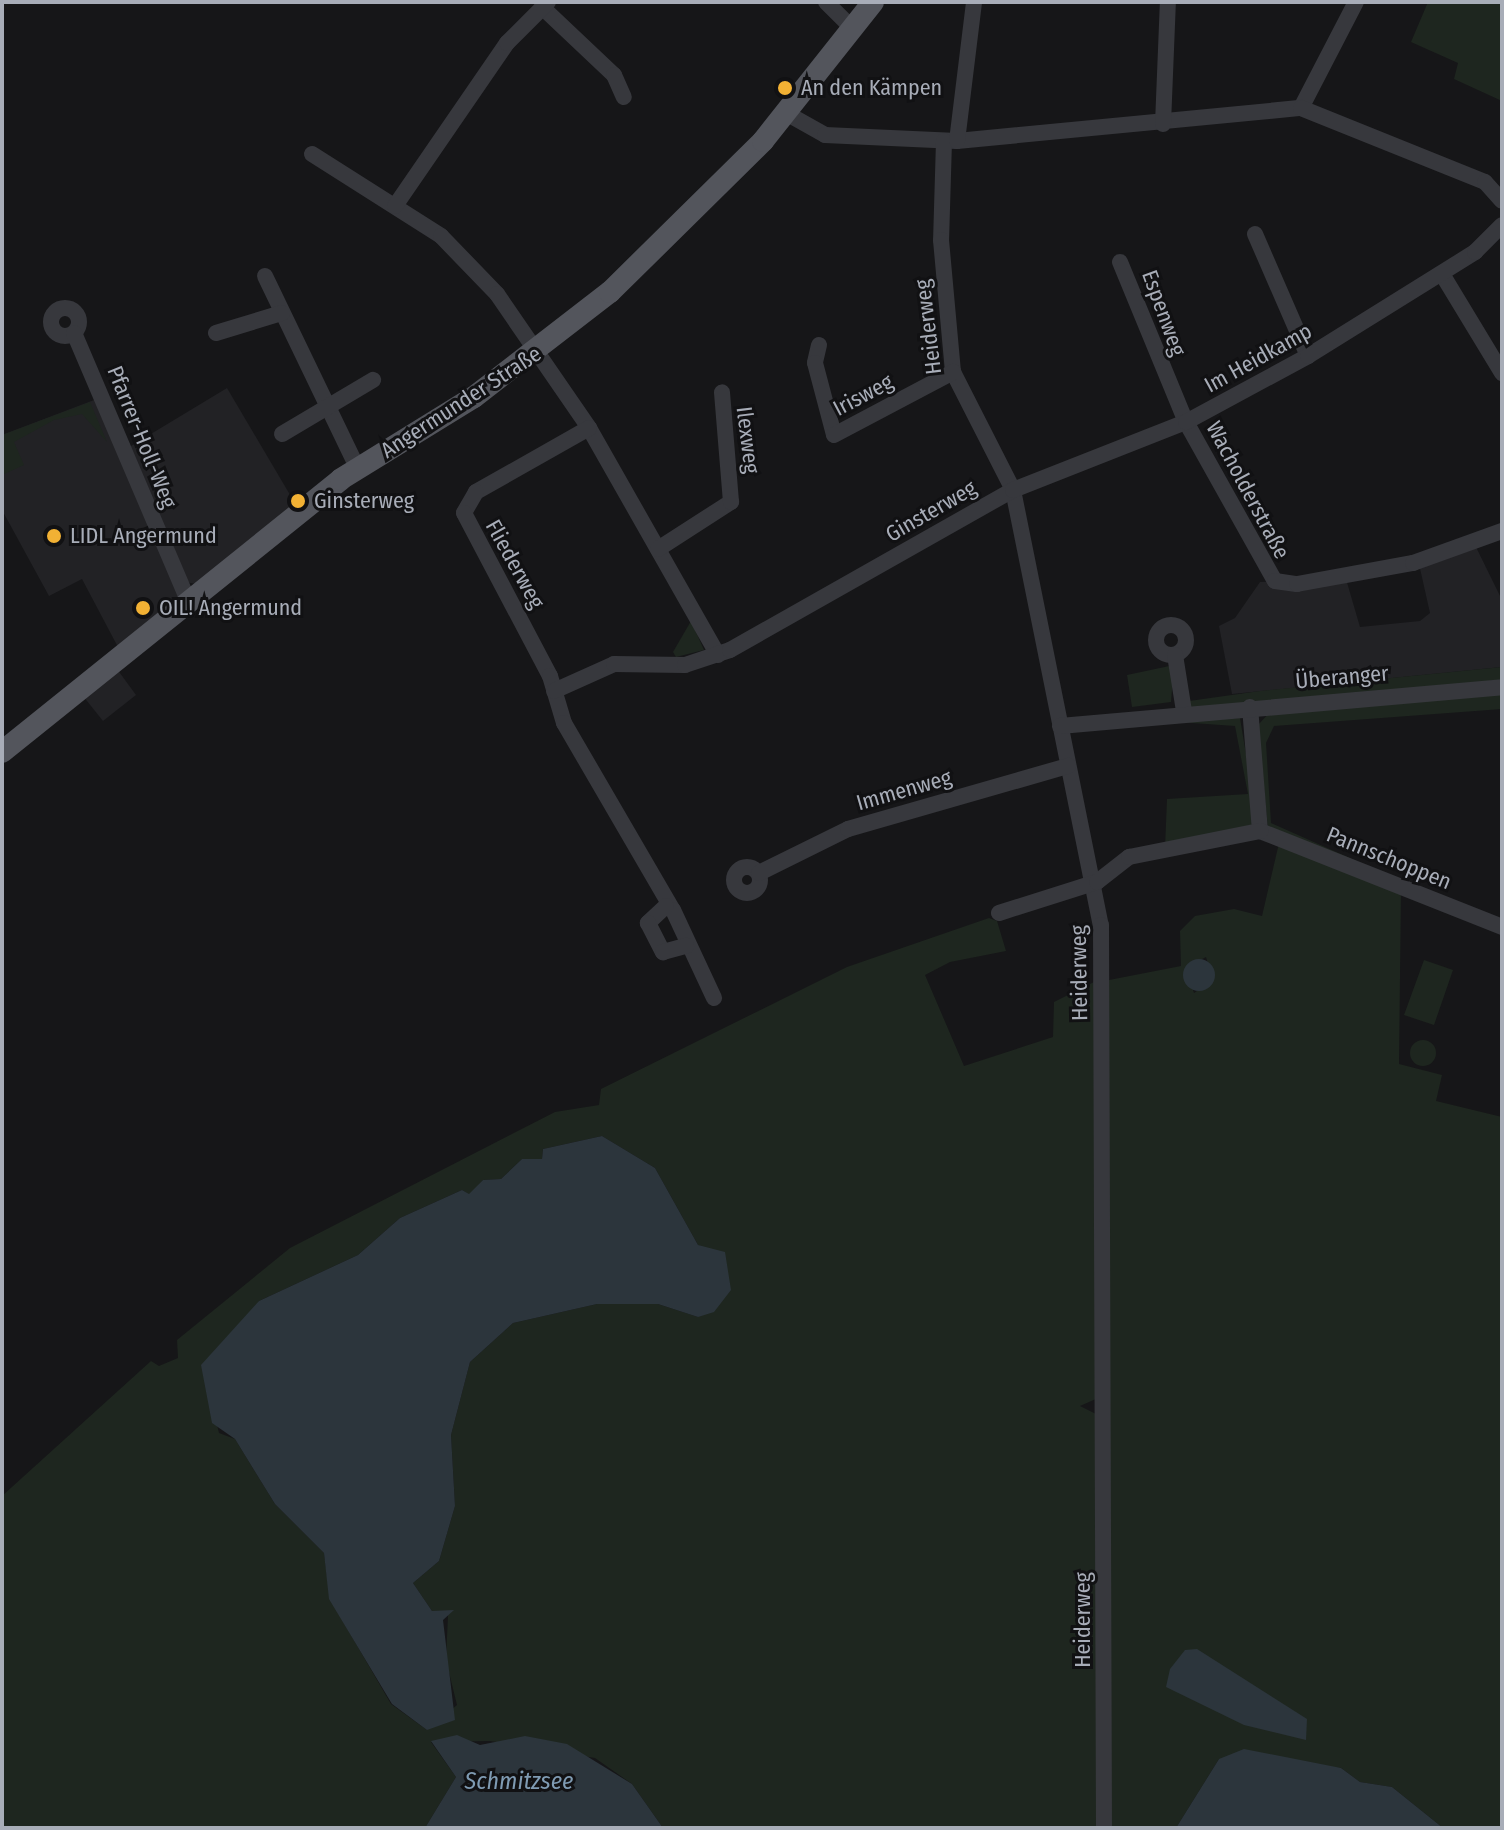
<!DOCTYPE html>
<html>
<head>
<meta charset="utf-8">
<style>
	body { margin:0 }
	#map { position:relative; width:1504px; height:1830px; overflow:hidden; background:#161618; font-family:"Fira Sans Condensed",sans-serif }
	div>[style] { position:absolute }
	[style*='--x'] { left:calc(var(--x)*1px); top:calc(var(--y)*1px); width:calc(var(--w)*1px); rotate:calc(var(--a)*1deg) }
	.built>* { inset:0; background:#222225 }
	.green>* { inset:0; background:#1e261f }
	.round { border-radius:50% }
	.water>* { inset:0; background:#2c353c }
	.minor>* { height:16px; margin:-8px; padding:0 8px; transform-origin:8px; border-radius:8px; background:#37383d }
	.minor>.ring { margin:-8px; padding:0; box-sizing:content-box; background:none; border:16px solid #37383d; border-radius:50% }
	.major>* { height:22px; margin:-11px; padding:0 11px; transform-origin:11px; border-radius:11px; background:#53555c }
	.dots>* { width:22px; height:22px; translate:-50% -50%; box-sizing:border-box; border:4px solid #111113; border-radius:50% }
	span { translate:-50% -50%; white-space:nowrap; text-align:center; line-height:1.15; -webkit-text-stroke:6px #111113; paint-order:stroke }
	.poi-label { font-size:22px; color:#a8adb8 }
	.left { translate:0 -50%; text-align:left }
	.street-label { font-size:22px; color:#a8adb8 }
	.water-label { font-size:24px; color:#7f9bb3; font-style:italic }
	.frame { position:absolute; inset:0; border:4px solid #a8adb8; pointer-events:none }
</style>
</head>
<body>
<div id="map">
	<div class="built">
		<div style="clip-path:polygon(227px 388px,296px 505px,197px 584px,177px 581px,126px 449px)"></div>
		<div style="clip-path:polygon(102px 397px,180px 599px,119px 649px,82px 579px,49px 596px,2px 510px,2px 435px)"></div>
		<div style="clip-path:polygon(1475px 545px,1502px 600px,1502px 667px,1232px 694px,1219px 626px,1235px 618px,1260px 582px,1346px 579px,1360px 627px,1420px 621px,1430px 613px,1419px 564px)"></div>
		<div style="clip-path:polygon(117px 669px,136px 695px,103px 721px,83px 696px)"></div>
	</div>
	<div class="green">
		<div style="clip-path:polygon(1428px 2px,1502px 2px,1502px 101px,1454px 79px,1458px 63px,1411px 42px)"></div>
		<div style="clip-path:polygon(90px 402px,107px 442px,82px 414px,54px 420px,14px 442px,24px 465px,2px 475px,2px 435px)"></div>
		<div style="clip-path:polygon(691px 621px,704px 650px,676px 657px,673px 652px)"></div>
		<div style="clip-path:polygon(1174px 665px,1171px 702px,1132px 707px,1127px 675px)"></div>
		<div style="clip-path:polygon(1502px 667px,1502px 680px,1189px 708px,1189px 701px,1260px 691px)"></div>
		<div style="clip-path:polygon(1502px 692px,1502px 709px,1274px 726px,1266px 743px,1271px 823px,1361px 863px,1268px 829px,1258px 725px,1270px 712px)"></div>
		<div style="clip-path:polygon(1240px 718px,1256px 815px,1250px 827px,1165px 848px,1167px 799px,1248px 794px,1235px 726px,1178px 722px)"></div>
		<div style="clip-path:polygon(evenodd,1279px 843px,1401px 890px,1399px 1064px,1442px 1075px,1436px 1101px,1502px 1117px,1502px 1828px,1443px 1828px,1392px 1787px,1360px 1782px,1341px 1768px,1219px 1759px,1176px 1828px,1107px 1828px,1104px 981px,1181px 966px,1180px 931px,1195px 916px,1234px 909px,1262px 916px,1279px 843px,1206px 957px,1213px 980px,1194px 993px,1186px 968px,1206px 957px)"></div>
		<div style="clip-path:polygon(evenodd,989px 918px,997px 921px,1006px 951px,950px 962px,925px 975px,964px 1066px,1053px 1037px,1054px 1002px,1098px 980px,1098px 1398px,1080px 1406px,1098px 1415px,1102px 1828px,663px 1828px,632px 1784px,595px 1758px,490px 1741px,431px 1742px,456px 1777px,425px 1828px,2px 1828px,2px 1496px,151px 1361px,159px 1366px,178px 1358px,177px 1340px,290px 1248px,555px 1112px,599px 1105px,601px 1089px,847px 967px,989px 918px,602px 1136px,655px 1168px,698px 1245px,714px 1254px,698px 1317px,658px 1304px,597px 1304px,513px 1323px,470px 1362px,451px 1435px,455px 1506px,439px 1561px,413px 1583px,432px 1611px,448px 1615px,446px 1660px,457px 1705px,427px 1730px,391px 1704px,330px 1599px,324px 1553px,275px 1504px,235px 1439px,219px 1433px,211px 1400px,259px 1301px,358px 1255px,400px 1218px,462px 1190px,470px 1195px,483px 1180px,501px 1179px,522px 1159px,542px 1159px,543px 1149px,602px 1136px)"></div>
		<div style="clip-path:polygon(1424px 960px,1453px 970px,1434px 1025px,1404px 1015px)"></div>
		<div class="round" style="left:1410px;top:1040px;width:26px;height:26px"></div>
	</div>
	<div class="water">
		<div class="round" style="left:1183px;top:959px;width:32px;height:32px"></div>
		<div style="clip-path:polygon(602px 1136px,655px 1168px,698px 1245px,725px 1252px,731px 1290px,714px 1312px,698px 1317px,658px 1304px,597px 1304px,513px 1323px,470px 1362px,451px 1435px,455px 1506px,439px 1561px,413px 1583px,432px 1611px,454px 1610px,443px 1620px,455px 1720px,427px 1730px,392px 1704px,329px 1599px,324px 1553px,275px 1504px,235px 1439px,212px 1423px,201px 1365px,259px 1301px,358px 1255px,400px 1218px,462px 1190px,469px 1194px,483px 1180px,501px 1179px,522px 1159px,542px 1159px,543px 1149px)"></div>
		<div style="clip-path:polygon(1197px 1649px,1307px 1719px,1306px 1740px,1244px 1725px,1166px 1687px,1170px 1669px,1185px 1650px)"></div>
		<div style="clip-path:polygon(457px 1735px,480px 1745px,525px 1736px,567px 1744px,632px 1784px,663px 1828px,425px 1828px,456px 1777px,431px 1741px)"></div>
		<div style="clip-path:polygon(1244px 1749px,1341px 1768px,1360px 1782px,1392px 1787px,1443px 1828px,1176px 1828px,1219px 1759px)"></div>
	</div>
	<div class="minor">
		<div style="--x:826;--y:2;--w:37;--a:45"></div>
		<div style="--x:542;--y:7;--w:99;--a:43.4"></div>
		<div style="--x:614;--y:75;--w:24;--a:66"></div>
		<div style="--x:1301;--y:108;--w:119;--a:-62.6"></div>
		<div style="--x:786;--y:113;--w:45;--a:29.4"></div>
		<div style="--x:825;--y:135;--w:132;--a:2.6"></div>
		<div style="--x:957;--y:141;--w:346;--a:-5.5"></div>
		<div style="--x:1301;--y:108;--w:198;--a:21.9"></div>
		<div style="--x:1485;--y:182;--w:25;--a:48"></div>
		<div style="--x:1163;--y:124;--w:122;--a:-87.7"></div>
		<div style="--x:944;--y:141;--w:99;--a:91.7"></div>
		<div style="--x:941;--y:240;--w:133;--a:84.8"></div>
		<div style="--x:953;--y:372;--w:132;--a:63"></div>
		<div style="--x:1013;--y:490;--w:444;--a:78.6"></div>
		<div style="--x:1101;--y:925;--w:903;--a:89.81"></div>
		<div style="--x:957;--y:141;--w:140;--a:-83"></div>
		<div style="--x:312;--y:154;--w:153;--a:32.4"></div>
		<div style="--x:441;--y:236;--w:81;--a:46"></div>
		<div style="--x:497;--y:294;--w:163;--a:55.5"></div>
		<div style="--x:589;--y:428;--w:261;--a:60.4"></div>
		<div style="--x:395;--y:206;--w:198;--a:-55.5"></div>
		<div style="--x:507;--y:43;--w:58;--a:-45"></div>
		<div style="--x:1255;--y:234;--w:133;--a:66.5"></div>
		<div style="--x:1120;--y:262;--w:173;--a:67.6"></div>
		<div style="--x:1186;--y:422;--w:182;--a:60.8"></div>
		<div style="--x:1275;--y:581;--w:22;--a:8"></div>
		<div style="--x:1297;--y:584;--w:118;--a:-10.3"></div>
		<div style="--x:1413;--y:563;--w:95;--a:-19.8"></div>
		<div style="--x:1442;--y:274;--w:116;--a:58.8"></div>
		<div style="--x:265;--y:276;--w:214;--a:64.3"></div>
		<div class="ring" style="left:51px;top:308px;width:12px;height:12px"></div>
		<div style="--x:74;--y:333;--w:290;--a:66.9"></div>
		<div style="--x:216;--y:333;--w:69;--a:-16.9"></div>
		<div style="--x:819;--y:345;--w:18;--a:103"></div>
		<div style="--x:815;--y:363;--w:74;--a:75.2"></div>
		<div style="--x:834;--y:435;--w:135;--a:-27.9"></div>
		<div style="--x:589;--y:428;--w:130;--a:150.5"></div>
		<div style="--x:476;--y:492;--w:24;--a:120"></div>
		<div style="--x:464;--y:513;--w:184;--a:62.2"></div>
		<div style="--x:550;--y:676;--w:49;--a:73.4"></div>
		<div style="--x:564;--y:723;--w:216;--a:59.8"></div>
		<div style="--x:673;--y:910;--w:97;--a:65"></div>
		<div style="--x:282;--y:434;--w:106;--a:-30.7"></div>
		<div style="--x:658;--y:549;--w:87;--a:-32.8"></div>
		<div style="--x:731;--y:502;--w:110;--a:-94.7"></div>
		<div class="ring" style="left:1156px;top:625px;width:14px;height:14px"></div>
		<div style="--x:1175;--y:655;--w:57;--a:80.9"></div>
		<div style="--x:554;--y:691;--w:66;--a:-24.2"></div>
		<div style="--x:614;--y:664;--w:71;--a:0.8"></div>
		<div style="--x:685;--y:665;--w:47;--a:-18.4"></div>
		<div style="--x:730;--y:650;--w:325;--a:-29.5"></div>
		<div style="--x:1013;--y:490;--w:186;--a:-21.5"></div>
		<div style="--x:1186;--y:422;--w:139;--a:-28.4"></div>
		<div style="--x:1308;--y:356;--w:197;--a:-31.9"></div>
		<div style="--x:1475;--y:252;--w:38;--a:-45"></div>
		<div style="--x:1250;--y:707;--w:124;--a:85.4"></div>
		<div style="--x:1260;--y:831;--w:260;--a:21.6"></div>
		<div style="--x:1060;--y:726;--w:444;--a:-5"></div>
		<div class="ring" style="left:734px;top:867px;width:10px;height:10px"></div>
		<div style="--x:759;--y:873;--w:99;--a:-26.3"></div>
		<div style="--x:848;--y:829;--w:229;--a:-16"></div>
		<div style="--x:666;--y:906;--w:25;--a:137"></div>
		<div style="--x:648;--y:923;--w:33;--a:63"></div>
		<div style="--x:663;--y:952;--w:24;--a:-15"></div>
		<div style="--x:999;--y:913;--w:103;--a:-17.6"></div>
		<div style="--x:1097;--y:882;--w:41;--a:-38"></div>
		<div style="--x:1129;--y:857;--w:134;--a:-11.2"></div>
	</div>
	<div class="major">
		<div style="--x:2;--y:752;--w:435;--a:-38.8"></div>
		<div style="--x:341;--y:479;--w:156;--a:-31.7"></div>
		<div style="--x:474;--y:397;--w:172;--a:-37.7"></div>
		<div style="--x:610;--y:292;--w:215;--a:-44.6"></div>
		<div style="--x:763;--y:141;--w:177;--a:-51.6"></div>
	</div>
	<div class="dots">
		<div style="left:785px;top:88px;background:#f2b134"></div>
		<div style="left:298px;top:501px;background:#f2b134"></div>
		<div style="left:54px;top:536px;background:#f2b134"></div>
		<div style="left:143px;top:608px;background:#f2b134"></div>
	</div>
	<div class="poi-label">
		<span class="left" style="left:801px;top:88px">An den Kämpen</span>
		<span class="left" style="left:314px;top:501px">Ginsterweg</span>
		<span class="left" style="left:70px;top:536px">LIDL Angermund</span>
		<span class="left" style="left:159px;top:608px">OIL! Angermund</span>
	</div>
	<div class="street-label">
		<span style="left:1164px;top:313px;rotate:70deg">Espenweg</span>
		<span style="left:928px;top:327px;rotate:-97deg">Heiderweg</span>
		<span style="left:1258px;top:358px;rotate:-29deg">Im Heidkamp</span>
		<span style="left:863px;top:395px;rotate:-28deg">Irisweg</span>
		<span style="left:461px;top:402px;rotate:-33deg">Angermunder Straße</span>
		<span style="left:142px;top:437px;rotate:68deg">Pfarrer-Holl-Weg</span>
		<span style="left:748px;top:440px;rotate:83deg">Ilexweg</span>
		<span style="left:1248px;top:490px;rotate:62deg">Wacholderstraße</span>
		<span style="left:931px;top:511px;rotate:-30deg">Ginsterweg</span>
		<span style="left:515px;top:564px;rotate:61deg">Fliederweg</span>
		<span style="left:1342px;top:677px;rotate:-5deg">Überanger</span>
		<span style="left:904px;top:790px;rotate:-16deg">Immenweg</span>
		<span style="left:1389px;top:858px;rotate:22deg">Pannschoppen</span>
		<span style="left:1079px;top:973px;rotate:-91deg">Heiderweg</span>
		<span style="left:1083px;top:1620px;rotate:-90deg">Heiderweg</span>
	</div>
	<div class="water-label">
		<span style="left:519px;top:1782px">Schmitzsee</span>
	</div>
	<div class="frame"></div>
</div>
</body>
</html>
